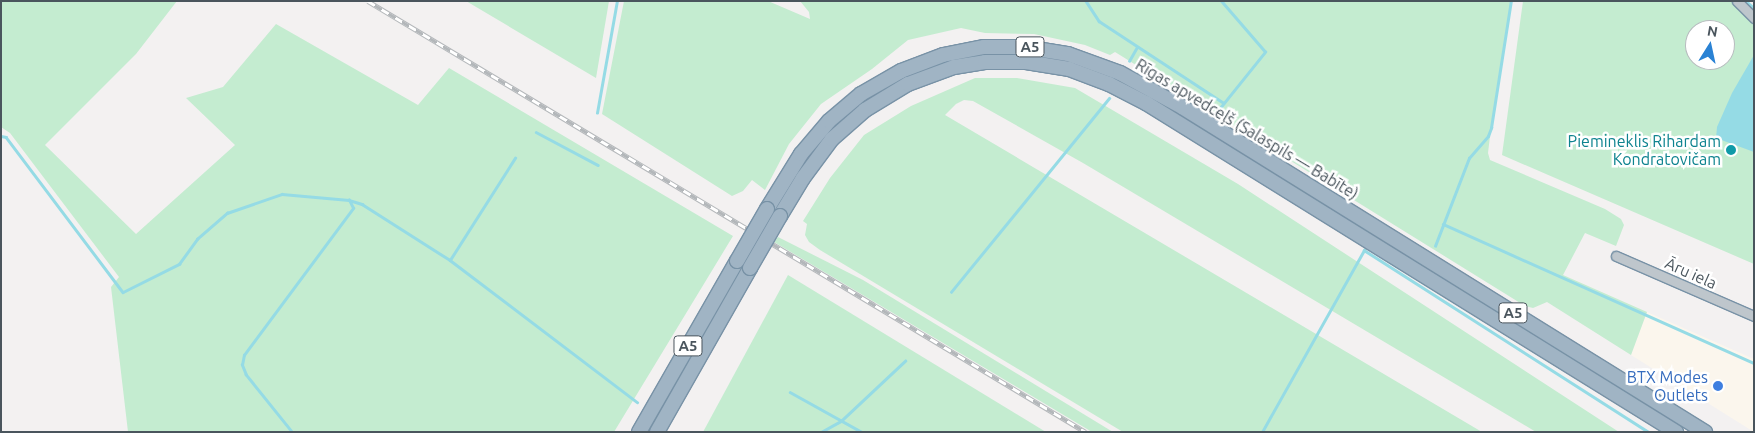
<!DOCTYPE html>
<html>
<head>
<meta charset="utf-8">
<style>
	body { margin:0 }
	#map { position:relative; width:1755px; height:433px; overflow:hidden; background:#f3f1f1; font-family:Ubuntu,sans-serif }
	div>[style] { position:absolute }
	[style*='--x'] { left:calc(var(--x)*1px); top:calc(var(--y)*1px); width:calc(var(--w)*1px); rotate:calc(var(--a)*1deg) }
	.commercial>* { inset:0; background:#fbf6ed }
	.green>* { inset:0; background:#c4ecd0 }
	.water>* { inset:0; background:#95dbe5 }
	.stream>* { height:2.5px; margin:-1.25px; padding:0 1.25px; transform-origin:1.25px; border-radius:1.25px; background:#95dbe5 }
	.roads { filter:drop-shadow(1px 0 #7892a6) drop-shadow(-1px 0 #7892a6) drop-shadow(0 1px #7892a6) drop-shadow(0 -1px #7892a6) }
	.minor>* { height:9px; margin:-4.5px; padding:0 4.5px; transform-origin:4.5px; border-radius:4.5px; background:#bec6cc }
	.trunk>* { height:14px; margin:-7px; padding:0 7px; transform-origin:7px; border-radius:7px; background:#a0b4c4 }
	.rail>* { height:4.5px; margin-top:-2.25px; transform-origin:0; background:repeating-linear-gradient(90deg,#fff 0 8px,#b3b7ba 0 16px); box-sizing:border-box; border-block:1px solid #b3b7ba }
	.bridges { filter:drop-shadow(1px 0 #7892a6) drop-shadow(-1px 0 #7892a6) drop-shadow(0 1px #7892a6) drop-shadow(0 -1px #7892a6) }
	.trunk-bridge>* { height:14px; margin:-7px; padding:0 7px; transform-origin:7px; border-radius:7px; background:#a0b4c4 }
	.dots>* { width:14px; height:14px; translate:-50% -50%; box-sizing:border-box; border:2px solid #fff; border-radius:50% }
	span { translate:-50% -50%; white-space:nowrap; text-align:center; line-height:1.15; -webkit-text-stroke:5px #fff; paint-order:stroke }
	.shield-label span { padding:1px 4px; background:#fff; border:1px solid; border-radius:4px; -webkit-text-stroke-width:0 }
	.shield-label { font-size:15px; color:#4a555d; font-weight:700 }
	.street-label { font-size:16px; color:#4a555d }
	.culture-label { font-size:16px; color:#0d838f }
	.right { translate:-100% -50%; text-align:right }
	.shop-label { font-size:16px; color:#366cbe }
	.frame { position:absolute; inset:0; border:2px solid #4a555d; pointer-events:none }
	.north { position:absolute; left:1685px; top:20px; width:50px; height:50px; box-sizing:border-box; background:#fff; border:1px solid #b7bbbe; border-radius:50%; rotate:10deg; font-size:14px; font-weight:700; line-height:20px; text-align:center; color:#4a555d }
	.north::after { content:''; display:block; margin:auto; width:18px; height:22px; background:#2a82d4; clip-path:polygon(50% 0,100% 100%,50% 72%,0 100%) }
</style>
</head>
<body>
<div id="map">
	<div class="commercial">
		<div style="clip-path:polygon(1647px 312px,1754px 359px,1754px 432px,1631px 355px)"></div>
	</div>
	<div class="green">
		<div style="clip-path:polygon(1px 1px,177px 1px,136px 54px,45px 145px,136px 234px,235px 145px,186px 98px,223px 87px,276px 24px,418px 105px,449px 68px,733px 236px,614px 432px,128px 432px,111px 287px,119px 277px,10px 133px,1px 127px)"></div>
		<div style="clip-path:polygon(466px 1px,609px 1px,596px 78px)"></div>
		<div style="clip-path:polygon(624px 1px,768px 1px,810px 19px,809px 12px,800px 1px,1511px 1px,1491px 128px,1488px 153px,1490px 160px,1605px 209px,1621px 219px,1624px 225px,1616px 246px,1585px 233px,1563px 275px,1647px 312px,1631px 355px,1547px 302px,1533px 308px,1525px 306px,1115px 52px,1110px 55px,1085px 45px,1034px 34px,985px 33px,961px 28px,908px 40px,872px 69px,821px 104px,789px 144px,765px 190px,752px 180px,743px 191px,732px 196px,602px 114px)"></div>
		<div style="clip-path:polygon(evenodd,1523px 1px,1731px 1px,1754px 23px,1754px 264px,1502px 155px,1523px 1px,1695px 30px,1725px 30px,1725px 60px,1695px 60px,1695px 30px)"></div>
		<div style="clip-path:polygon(975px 78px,1017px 78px,1075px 88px,1238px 184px,1619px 432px,1536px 432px,1083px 163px,973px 101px,964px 100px,956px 104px,945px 115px,1482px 432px,1123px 432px,820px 250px,809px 242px,805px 235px,807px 224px,803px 221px,830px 178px,864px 135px,911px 106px)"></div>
		<div style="clip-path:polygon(778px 237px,863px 280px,1113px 432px,1092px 432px,774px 242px)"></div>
		<div style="clip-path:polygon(788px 275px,1046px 432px,703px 432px)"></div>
	</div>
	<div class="water">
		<div style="clip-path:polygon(1754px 55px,1754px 152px,1716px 138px,1717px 127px,1732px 93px)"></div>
	</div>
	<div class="stream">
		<div style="--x:1086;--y:1;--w:24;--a:57"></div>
		<div style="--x:1099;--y:21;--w:149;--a:33.3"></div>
		<div style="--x:1746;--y:1;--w:11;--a:41"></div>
		<div style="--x:1129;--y:61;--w:16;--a:-60"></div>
		<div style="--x:1220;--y:108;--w:72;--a:-51.2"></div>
		<div style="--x:1265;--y:52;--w:67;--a:-130.8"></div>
		<div style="--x:597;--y:113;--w:114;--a:-79.9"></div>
		<div style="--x:536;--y:132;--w:70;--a:28"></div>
		<div style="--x:1;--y:136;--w:5;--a:11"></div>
		<div style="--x:6;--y:137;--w:194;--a:53"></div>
		<div style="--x:123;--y:292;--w:63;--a:-26.6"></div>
		<div style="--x:179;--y:264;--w:31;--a:-54"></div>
		<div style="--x:197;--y:239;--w:40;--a:-41"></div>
		<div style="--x:227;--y:213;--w:58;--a:-19.1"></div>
		<div style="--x:282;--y:194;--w:67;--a:5.1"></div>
		<div style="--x:349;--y:200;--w:14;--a:17"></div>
		<div style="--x:362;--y:204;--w:104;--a:32.5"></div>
		<div style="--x:450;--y:260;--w:235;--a:37.2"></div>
		<div style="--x:1443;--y:224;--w:341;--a:24.1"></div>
		<div style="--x:1435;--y:246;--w:94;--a:-68.9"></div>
		<div style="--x:1469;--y:158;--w:29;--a:-49"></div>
		<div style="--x:1488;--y:136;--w:9;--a:-69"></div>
		<div style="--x:1491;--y:128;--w:129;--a:-81.1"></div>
		<div style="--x:450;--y:260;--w:121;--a:-57.5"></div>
		<div style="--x:951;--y:292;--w:250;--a:-50.8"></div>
		<div style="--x:790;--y:392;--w:82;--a:29.1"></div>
		<div style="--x:291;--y:431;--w:72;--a:-128.8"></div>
		<div style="--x:246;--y:375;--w:11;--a:-112"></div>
		<div style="--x:242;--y:365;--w:10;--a:-79"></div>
		<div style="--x:244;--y:355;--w:183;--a:-53.4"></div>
		<div style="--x:353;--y:208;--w:9;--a:-117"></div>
		<div style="--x:821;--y:432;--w:23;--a:-29"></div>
		<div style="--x:841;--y:421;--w:88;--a:-43.2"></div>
		<div style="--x:1262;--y:432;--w:209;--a:-60.7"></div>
		<div style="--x:1364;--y:250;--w:338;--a:32.6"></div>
	</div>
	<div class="roads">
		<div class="minor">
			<div style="--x:1737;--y:1;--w:24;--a:45"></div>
			<div style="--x:1616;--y:256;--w:150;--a:23.5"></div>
		</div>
		<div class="trunk">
			<div style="--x:767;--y:209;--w:65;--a:-58.3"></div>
			<div style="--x:801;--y:154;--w:43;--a:-49.7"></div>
			<div style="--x:829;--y:121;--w:42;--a:-40.2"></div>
			<div style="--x:861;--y:94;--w:46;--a:-29.9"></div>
			<div style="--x:901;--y:71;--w:45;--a:-20.9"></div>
			<div style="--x:943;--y:55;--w:42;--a:-11"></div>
			<div style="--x:984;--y:47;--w:40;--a:0"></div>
			<div style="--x:1024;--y:47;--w:45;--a:9"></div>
			<div style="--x:1068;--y:54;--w:55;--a:20.1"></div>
			<div style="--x:1120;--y:73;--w:71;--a:28.7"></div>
			<div style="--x:1182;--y:107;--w:616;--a:31.86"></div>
			<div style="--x:780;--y:216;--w:44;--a:-58.8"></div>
			<div style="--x:803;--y:178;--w:49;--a:-53.4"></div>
			<div style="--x:832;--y:139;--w:44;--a:-41.3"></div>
			<div style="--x:865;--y:110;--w:50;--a:-31.2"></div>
			<div style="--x:908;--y:84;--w:49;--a:-20.3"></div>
			<div style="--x:954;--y:67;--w:31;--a:-9"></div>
			<div style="--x:985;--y:62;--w:41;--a:0"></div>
			<div style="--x:1026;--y:62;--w:44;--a:9.2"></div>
			<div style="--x:1069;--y:69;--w:43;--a:20.6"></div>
			<div style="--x:1109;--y:84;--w:42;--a:27.2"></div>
			<div style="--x:1146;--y:103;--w:624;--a:31.83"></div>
			<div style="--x:639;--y:432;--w:197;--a:-60.2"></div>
			<div style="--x:657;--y:432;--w:189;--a:-60.4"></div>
		</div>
	</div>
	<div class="rail">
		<div style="--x:368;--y:1;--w:837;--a:30.98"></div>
	</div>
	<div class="bridges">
		<div class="trunk-bridge">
			<div style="--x:737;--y:261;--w:60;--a:-60"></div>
			<div style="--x:750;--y:268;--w:60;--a:-60"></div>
		</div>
	</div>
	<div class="dots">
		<div style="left:1731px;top:150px;background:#0f9aa8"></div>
		<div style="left:1718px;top:386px;background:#3f7fe0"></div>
	</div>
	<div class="shield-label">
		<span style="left:1030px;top:47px">A5</span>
		<span style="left:1513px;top:313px">A5</span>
		<span style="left:688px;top:346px">A5</span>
	</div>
	<div class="street-label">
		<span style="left:1247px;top:129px;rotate:31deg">Rīgas apvedceļš (Salaspils — Babīte)</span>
		<span style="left:1691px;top:273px;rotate:24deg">Āru iela</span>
	</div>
	<div class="culture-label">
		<span class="right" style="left:1721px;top:150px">Piemineklis Rihardam<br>Kondratovičam</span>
	</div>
	<div class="shop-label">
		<span class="right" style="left:1708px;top:386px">BTX Modes<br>Outlets</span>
	</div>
	<div class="frame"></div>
	<div class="north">N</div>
</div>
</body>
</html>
